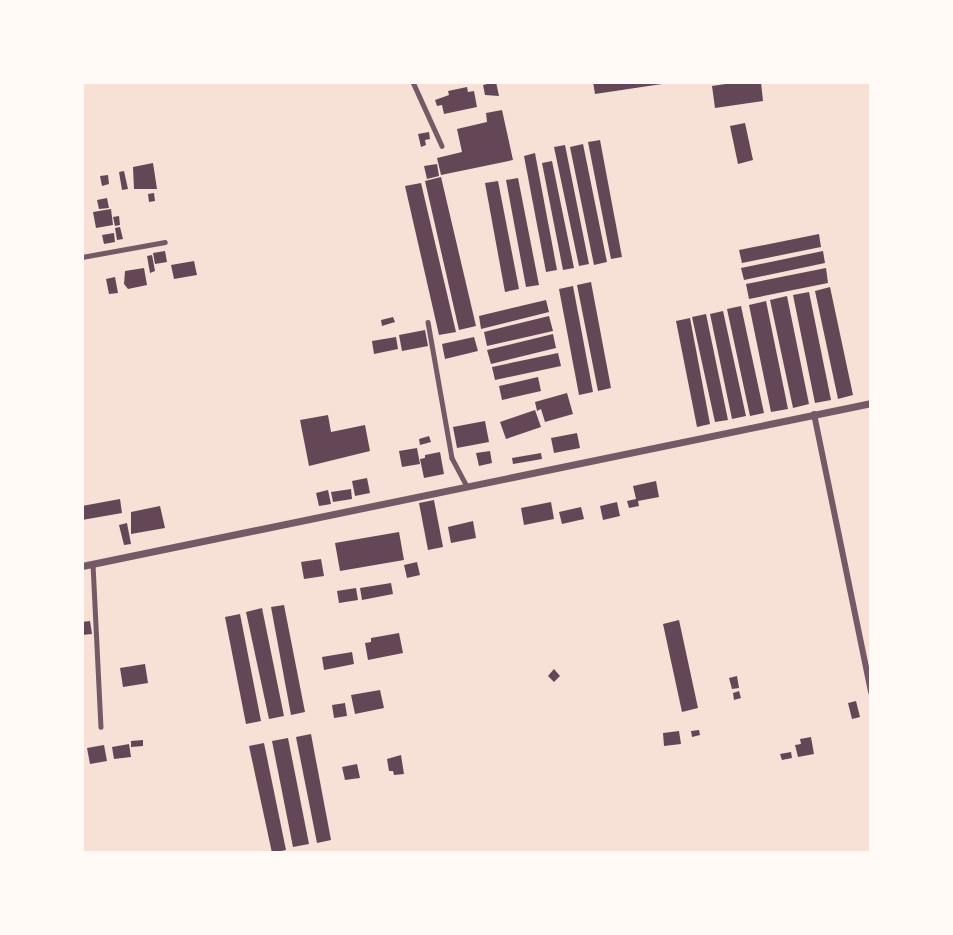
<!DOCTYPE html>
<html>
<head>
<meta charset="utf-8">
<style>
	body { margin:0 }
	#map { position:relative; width:953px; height:935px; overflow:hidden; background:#f7e1d7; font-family:"Noto Sans",sans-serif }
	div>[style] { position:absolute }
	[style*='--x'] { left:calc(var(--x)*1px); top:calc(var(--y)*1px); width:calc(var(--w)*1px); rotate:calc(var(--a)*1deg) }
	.building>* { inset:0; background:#644757 }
	.service>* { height:4.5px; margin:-2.25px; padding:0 2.25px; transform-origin:2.25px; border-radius:2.25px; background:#755966 }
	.pedestrian>* { height:6px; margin:-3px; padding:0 3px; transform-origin:3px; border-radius:3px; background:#755966 }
	.minor>* { height:7px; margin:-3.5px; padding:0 3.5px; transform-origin:3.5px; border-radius:3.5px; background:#755966 }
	span { translate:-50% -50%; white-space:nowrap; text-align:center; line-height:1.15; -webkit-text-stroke:7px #fffaf5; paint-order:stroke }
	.frame { position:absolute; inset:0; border:84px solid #fffaf5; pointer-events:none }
</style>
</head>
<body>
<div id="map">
	<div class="building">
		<div style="clip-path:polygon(496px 82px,499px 96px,485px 95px,483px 85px)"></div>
		<div style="clip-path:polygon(593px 82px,661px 82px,662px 84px,595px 94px)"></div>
		<div style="clip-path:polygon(739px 82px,761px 82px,763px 101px,715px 108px,712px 86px)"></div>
		<div style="clip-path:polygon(467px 87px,468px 92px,474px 91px,477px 107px,444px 114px,442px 105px,437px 106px,435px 100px,449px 95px,448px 91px)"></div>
		<div style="clip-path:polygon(502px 110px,513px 160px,441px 175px,437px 158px,462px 152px,457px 129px,487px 122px,486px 113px)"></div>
		<div style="clip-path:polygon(745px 123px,753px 160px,738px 164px,730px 126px)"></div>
		<div style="clip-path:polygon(429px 132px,430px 139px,425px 140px,426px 145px,421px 147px,418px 134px)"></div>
		<div style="clip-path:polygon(600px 140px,622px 257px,611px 259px,588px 142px)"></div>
		<div style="clip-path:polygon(583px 144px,607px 262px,594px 265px,570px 147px)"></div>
		<div style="clip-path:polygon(565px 145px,589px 264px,579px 266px,554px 147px)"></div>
		<div style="clip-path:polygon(535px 153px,557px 270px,546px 272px,524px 156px)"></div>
		<div style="clip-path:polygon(552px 161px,574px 268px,563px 270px,542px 163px)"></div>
		<div style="clip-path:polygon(153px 163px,157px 189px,134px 189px,133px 167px)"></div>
		<div style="clip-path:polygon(437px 164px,439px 176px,427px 179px,424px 166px)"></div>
		<div style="clip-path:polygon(124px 171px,128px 189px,122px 190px,119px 172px)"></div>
		<div style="clip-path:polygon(108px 175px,109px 184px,102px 186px,100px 176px)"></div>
		<div style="clip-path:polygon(441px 177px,476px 326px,459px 330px,425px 181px)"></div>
		<div style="clip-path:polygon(518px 178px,539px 285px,526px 287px,506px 180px)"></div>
		<div style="clip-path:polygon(498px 181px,519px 289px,505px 292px,485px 183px)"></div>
		<div style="clip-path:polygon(421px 183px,456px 332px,439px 335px,405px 186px)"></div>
		<div style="clip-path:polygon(154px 193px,155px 201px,149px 202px,148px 194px)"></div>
		<div style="clip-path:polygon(107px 198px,109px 208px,99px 209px,97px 200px)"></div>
		<div style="clip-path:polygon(111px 209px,113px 225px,96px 228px,93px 212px)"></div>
		<div style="clip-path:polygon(119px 216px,120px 225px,115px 226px,113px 217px)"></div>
		<div style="clip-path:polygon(120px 227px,123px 239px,117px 240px,115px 228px)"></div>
		<div style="clip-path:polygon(114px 233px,115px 242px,104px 244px,102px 235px)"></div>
		<div style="clip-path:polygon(819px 234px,821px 247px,742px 263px,739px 250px)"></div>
		<div style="clip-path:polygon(165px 251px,167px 262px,155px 264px,153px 253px)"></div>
		<div style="clip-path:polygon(823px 251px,825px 263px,744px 280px,741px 268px)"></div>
		<div style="clip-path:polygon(152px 255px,155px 271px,150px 273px,147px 256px)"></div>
		<div style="clip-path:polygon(194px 261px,197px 275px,174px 279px,171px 265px)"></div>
		<div style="clip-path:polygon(144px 268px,147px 285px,128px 289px,124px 284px,125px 271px)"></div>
		<div style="clip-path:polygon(826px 268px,828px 283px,749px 299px,746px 284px)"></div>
		<div style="clip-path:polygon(115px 277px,118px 293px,109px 294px,106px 279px)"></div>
		<div style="clip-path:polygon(591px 282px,611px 388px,598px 391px,577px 285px)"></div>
		<div style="clip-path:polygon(573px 286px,593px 392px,579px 395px,559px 289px)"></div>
		<div style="clip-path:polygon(830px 287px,853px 395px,838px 399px,815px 291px)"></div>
		<div style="clip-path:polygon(809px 292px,831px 400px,815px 403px,793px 295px)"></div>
		<div style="clip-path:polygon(787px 296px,809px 404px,793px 408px,770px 300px)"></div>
		<div style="clip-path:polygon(546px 300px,549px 312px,481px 329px,479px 316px)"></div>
		<div style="clip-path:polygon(766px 301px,788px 409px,771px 412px,749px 305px)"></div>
		<div style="clip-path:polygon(741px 306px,764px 413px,750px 416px,727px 309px)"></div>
		<div style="clip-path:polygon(723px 311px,746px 416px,732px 419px,710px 314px)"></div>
		<div style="clip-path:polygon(706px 314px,728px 420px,715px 422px,692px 317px)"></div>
		<div style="clip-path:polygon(549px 316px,553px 331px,487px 346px,484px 332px)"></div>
		<div style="clip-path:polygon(393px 317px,395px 322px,382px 326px,381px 320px)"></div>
		<div style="clip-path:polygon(690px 318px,710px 424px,697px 427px,676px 321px)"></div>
		<div style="clip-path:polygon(425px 330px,428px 346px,402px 351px,399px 335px)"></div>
		<div style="clip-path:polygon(553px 334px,556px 348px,491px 364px,487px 350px)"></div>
		<div style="clip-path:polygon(396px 337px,398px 349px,374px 354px,372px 341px)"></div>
		<div style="clip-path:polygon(474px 337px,478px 351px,445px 359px,442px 344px)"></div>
		<div style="clip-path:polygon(558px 353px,561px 366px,495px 380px,492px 367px)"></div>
		<div style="clip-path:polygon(538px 377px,541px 391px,502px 400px,499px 386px)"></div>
		<div style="clip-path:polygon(567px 393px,573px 414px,545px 422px,541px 409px,537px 411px,535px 402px)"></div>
		<div style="clip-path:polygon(535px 410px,541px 427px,506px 439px,500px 422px)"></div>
		<div style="clip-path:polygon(328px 415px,331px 432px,365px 425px,370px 451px,309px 466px,300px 420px)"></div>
		<div style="clip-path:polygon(485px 421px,489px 442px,457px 448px,453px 427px)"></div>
		<div style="clip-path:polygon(577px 433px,580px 448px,554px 453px,551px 438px)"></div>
		<div style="clip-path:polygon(429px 436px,431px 442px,420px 445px,419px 439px)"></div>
		<div style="clip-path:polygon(417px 448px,420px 464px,402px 467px,399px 451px)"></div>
		<div style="clip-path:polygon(490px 451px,492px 463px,479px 466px,476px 453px)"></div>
		<div style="clip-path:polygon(440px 452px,444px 474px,424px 478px,420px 459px,425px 458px,425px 455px)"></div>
		<div style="clip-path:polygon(541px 453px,542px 459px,513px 464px,512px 458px)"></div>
		<div style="clip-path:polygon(367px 478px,370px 493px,355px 496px,352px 481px)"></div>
		<div style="clip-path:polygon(656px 481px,659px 497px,638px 501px,639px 506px,629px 508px,627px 501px,636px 499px,633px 486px)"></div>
		<div style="clip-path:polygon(351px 489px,352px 499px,333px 502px,331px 492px)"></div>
		<div style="clip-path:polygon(328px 490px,331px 504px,319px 506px,316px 493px)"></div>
		<div style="clip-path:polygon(120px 499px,122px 513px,82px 520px,82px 506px)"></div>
		<div style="clip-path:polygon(434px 500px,443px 547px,428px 550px,419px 503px)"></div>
		<div style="clip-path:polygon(551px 502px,554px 519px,524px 525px,521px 508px)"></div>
		<div style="clip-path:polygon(617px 502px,620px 516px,603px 520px,600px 506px)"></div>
		<div style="clip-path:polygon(160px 506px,165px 528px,131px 534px,131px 512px)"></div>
		<div style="clip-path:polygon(581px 507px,584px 519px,562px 524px,559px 512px)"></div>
		<div style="clip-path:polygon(473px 521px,476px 538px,451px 543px,448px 527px)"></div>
		<div style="clip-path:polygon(127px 523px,131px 544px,124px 545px,119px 525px)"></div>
		<div style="clip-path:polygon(399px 532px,404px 560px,340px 571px,335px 543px)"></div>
		<div style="clip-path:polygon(321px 559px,324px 576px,304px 579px,301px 562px)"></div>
		<div style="clip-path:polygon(417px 562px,420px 575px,407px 578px,404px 565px)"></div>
		<div style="clip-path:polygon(391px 583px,393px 594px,362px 600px,360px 588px)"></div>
		<div style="clip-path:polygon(356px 588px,358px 600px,339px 603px,337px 591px)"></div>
		<div style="clip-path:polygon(284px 605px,305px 712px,291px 715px,271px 607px)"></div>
		<div style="clip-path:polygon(262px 608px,284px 716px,269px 719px,246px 612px)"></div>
		<div style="clip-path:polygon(240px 614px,261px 721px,246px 724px,225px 617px)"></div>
		<div style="clip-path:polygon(679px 620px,698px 708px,682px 712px,663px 624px)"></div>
		<div style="clip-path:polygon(90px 621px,92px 634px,82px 635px,82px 622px)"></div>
		<div style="clip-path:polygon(399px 633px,403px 653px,368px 660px,365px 643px,371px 642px,371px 638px)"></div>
		<div style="clip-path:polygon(352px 652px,354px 664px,324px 670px,322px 657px)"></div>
		<div style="clip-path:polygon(145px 664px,148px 683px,123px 687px,120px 668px)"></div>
		<div style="clip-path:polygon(554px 669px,560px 676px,554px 682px,548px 676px)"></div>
		<div style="clip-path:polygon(737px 676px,739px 688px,732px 689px,729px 678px)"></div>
		<div style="clip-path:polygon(380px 690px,384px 708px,355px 714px,351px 695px)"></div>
		<div style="clip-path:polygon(739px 691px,741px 698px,734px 700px,733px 693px)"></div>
		<div style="clip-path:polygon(856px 701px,860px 717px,852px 719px,848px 703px)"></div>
		<div style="clip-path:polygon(345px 703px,347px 716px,334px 718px,332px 705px)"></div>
		<div style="clip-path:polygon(699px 730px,700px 735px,692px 737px,691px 731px)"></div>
		<div style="clip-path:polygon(679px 731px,681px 744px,664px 746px,663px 733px)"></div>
		<div style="clip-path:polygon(311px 734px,331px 840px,317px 843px,296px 737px)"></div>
		<div style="clip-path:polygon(811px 737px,814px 754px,798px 757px,795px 745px,801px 744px,800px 739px)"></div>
		<div style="clip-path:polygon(288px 738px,309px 844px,293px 847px,272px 741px)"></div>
		<div style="clip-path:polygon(143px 740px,143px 746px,131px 747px,131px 741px)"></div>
		<div style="clip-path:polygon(264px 743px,286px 850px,272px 853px,249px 746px)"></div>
		<div style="clip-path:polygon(129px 744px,131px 757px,114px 759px,112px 747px)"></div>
		<div style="clip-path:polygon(104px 745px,107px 761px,90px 764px,87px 748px)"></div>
		<div style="clip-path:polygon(791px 752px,792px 758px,782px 760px,780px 754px)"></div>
		<div style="clip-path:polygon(401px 755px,404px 774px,394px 775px,393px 771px,389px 771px,387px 759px)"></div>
		<div style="clip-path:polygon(357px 764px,360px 778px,345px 780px,342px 767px)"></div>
	</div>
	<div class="service">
		<div style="--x:413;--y:82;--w:70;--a:65.6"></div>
		<div style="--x:82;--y:257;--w:84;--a:-10.2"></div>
		<div style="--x:428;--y:322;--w:138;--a:80"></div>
		<div style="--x:452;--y:458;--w:32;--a:62"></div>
		<div style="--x:93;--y:564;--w:163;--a:87.2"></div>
	</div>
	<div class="pedestrian">
		<div style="--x:814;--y:414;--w:284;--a:78.4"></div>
	</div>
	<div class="minor">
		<div style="--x:82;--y:566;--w:806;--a:-11.67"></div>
	</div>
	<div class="frame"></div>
</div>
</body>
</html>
